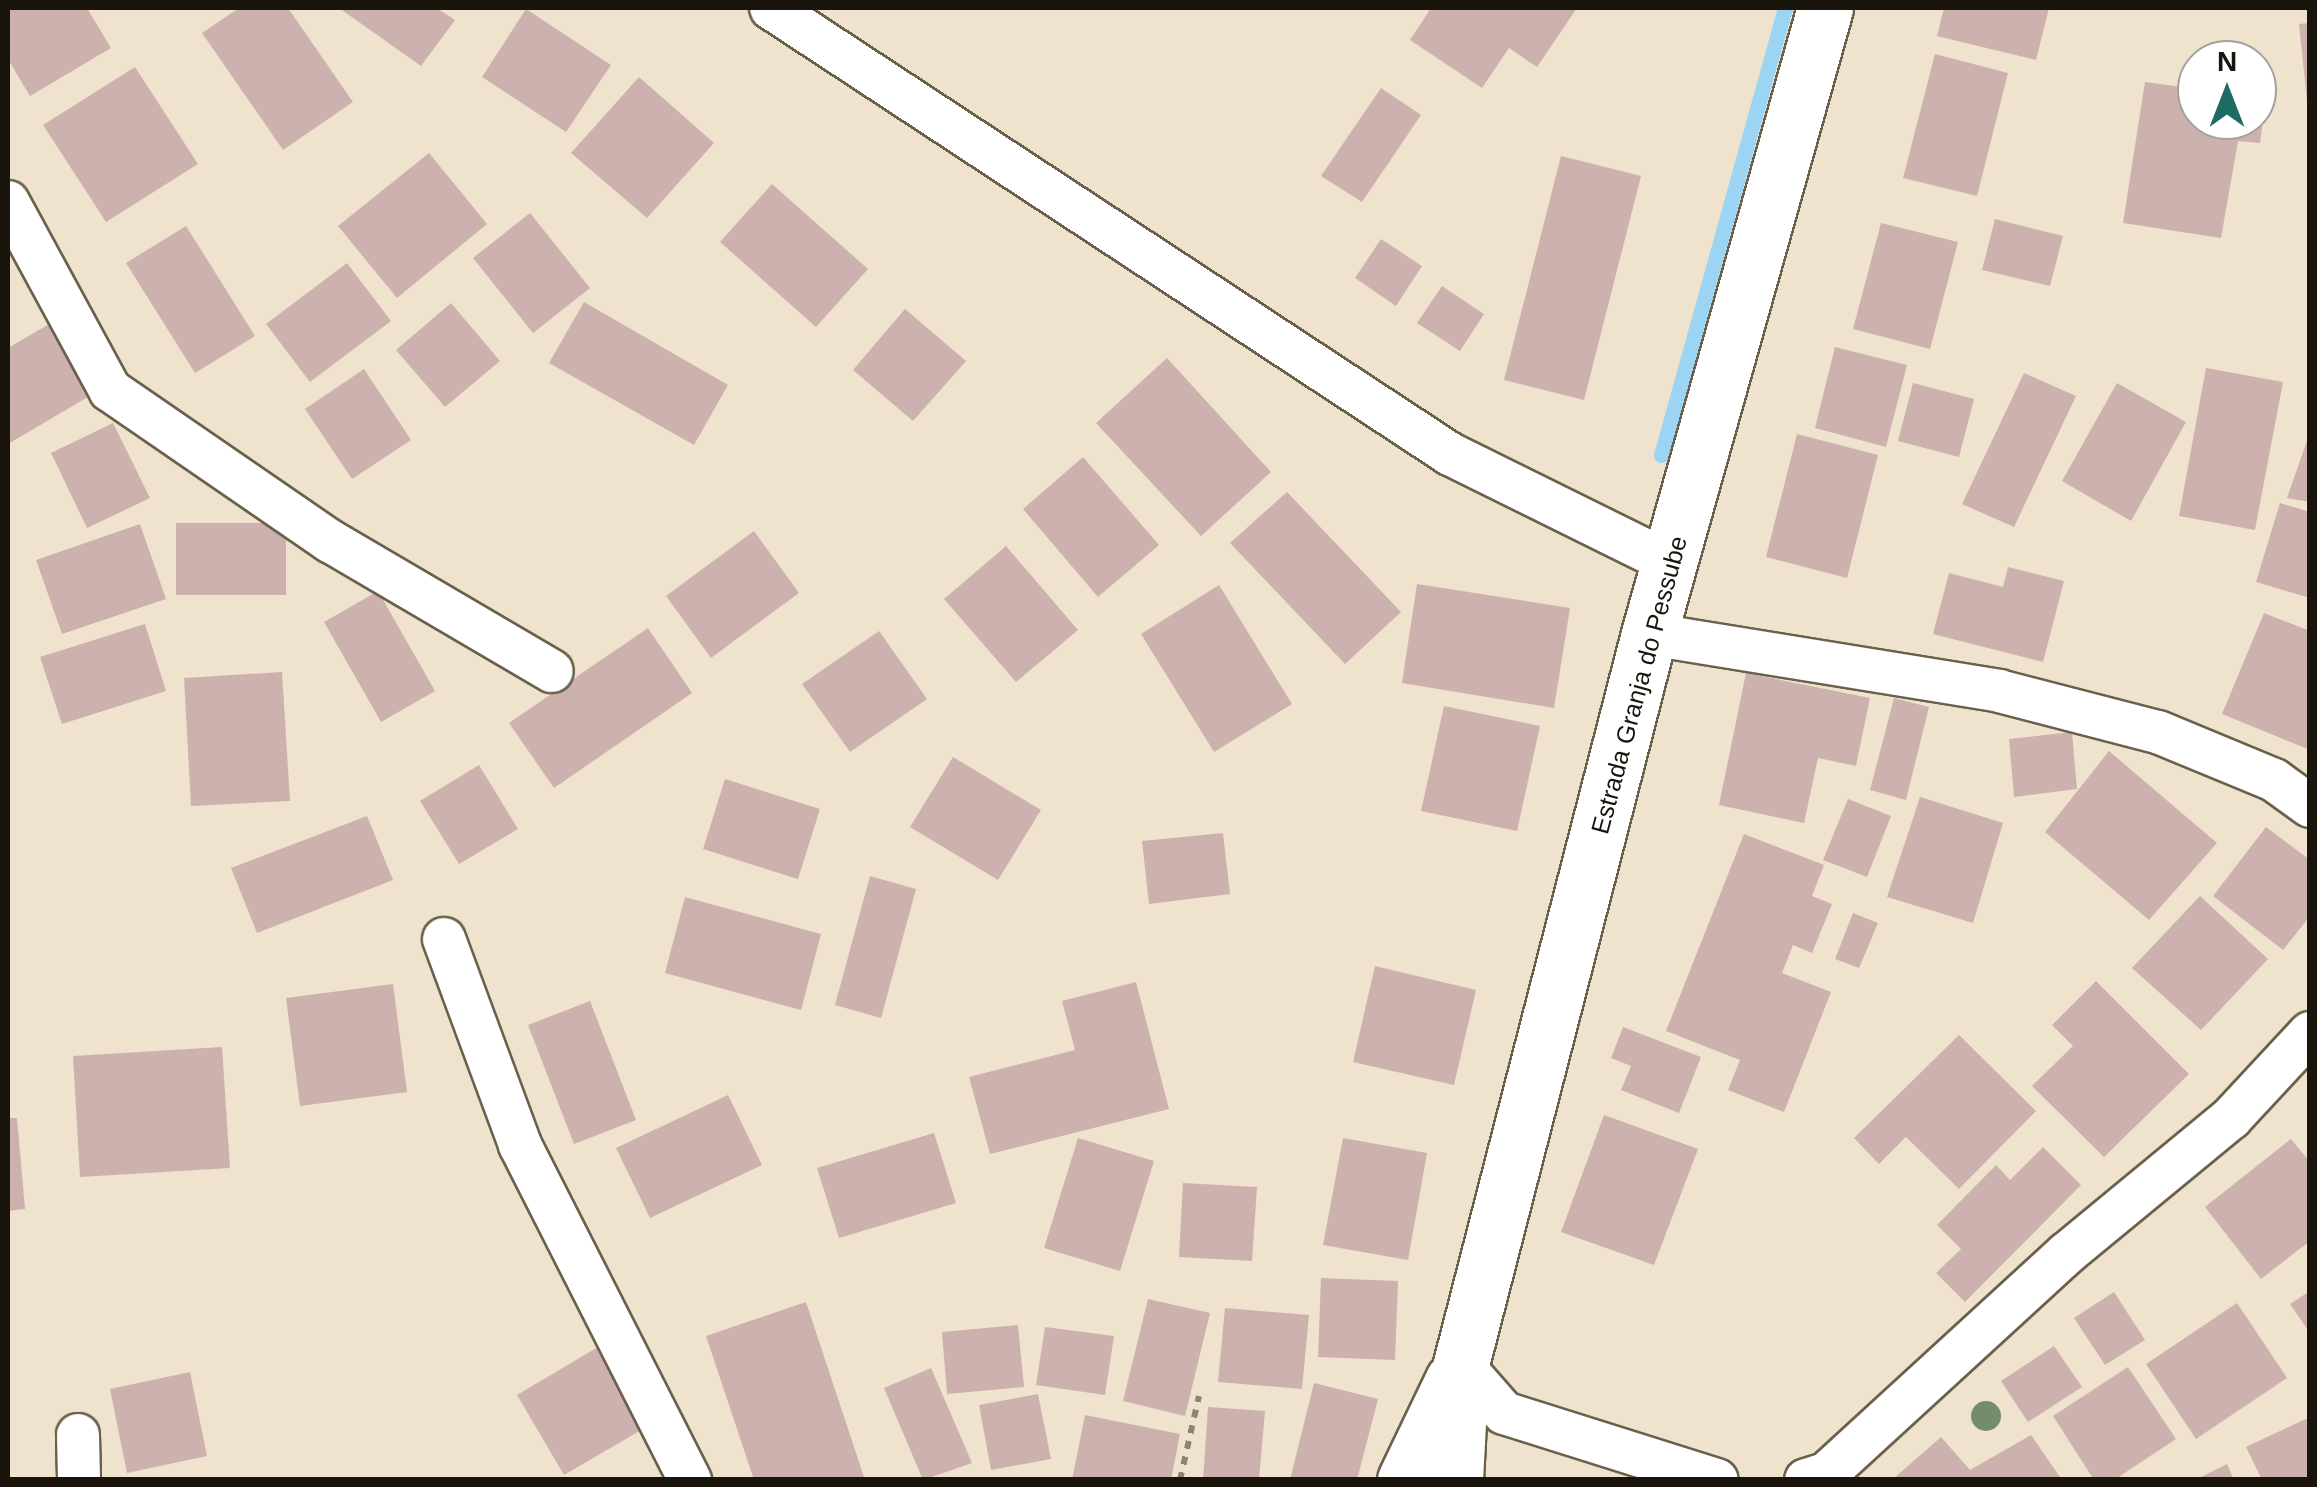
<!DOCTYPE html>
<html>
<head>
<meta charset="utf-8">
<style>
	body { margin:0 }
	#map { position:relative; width:2317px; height:1487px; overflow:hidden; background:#efe3cd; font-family:Helvetica,sans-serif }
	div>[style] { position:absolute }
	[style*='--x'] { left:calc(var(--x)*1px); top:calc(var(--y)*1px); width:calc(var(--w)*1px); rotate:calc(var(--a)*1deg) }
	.stream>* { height:15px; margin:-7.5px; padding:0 7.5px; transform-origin:7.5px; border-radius:7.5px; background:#9bd5f3 }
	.building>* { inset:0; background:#cdb1af }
	.path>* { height:6px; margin-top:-3px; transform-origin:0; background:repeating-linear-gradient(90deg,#8c8474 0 8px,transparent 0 16px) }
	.roads { filter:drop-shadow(2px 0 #6a604c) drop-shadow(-2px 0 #6a604c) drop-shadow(0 2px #6a604c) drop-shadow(0 -2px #6a604c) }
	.minor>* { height:42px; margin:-21px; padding:0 21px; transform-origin:21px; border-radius:21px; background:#fff }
	.secondary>* { height:55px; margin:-27.5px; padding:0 27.5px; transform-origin:27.5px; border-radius:27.5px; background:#fff }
	.trees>* { width:30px; height:30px; margin:-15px; border-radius:50%; background:#738d6c }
	span { translate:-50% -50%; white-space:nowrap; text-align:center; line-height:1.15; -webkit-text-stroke:10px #fff; paint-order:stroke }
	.street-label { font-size:25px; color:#19150d }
	.frame { position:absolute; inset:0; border:10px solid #19150d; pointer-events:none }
	.north { position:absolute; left:2177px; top:40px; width:100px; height:100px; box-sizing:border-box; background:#fff; border:2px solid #a3a19e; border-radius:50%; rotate:0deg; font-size:28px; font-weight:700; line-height:40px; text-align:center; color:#19150d }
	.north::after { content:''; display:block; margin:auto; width:35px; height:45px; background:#206a64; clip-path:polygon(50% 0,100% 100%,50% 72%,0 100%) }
</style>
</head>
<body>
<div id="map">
	<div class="stream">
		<div style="--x:1661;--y:455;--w:464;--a:-74.5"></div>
	</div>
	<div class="building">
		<div style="clip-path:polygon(8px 8px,87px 8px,111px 48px,30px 96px,8px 59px)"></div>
		<div style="clip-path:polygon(239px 8px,288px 8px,353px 102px,283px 150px,202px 33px)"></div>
		<div style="clip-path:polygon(339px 8px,437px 8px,455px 20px,421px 66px)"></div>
		<div style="clip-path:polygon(1431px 8px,1577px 8px,1537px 67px,1509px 48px,1482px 88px,1410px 40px)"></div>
		<div style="clip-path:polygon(1944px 8px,2049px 8px,2036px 60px,1937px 36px)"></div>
		<div style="clip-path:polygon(526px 9px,611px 65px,566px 132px,482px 77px)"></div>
		<div style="clip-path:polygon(2310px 23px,2310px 101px,2307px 101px,2299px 24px)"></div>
		<div style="clip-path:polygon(1935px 54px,2008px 73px,1977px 196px,1903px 178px)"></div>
		<div style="clip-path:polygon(135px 67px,198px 164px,106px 222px,43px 125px)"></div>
		<div style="clip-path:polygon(639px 77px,714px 143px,647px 218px,571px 153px)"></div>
		<div style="clip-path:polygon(2145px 82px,2197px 89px,2197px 120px,2257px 120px,2257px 98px,2266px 99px,2260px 143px,2238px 141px,2221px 238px,2123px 223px)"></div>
		<div style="clip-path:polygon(1381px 88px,1421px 115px,1362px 202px,1321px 176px)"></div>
		<div style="clip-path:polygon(429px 153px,487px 224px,397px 298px,338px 226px)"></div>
		<div style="clip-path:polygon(1561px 156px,1641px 176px,1584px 400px,1504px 380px)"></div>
		<div style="clip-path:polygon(772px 184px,868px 269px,816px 327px,720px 242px)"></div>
		<div style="clip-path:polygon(530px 213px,590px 288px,533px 333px,473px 258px)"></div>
		<div style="clip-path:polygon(1995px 219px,2063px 236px,2050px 286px,1982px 270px)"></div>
		<div style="clip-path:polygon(1881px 223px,1958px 242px,1930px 349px,1853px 329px)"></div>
		<div style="clip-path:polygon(186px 226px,255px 336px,195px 373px,126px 263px)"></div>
		<div style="clip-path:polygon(1381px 239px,1422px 266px,1396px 306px,1355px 278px)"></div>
		<div style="clip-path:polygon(347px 263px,391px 321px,310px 382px,266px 324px)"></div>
		<div style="clip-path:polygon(1442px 286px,1484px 314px,1460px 351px,1417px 323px)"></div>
		<div style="clip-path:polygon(584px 302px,728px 385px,694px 445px,549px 363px)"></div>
		<div style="clip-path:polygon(451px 303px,500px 361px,445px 407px,396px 350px)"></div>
		<div style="clip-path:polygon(905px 309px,966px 361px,913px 421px,853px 370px)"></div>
		<div style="clip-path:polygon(51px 323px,93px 394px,8px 444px,8px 348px)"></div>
		<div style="clip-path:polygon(1835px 347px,1907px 365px,1886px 447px,1815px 428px)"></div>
		<div style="clip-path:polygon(1167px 358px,1271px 472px,1201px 536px,1096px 423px)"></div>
		<div style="clip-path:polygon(2206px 368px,2283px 382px,2255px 530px,2179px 516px)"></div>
		<div style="clip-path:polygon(364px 369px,411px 440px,352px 479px,305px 409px)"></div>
		<div style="clip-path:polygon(2024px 373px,2076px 396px,2014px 527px,1962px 504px)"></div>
		<div style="clip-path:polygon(1913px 383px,1974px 399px,1959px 457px,1898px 441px)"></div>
		<div style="clip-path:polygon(2117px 383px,2186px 422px,2131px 521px,2062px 481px)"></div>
		<div style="clip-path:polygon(113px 423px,150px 498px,87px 528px,51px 453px)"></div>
		<div style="clip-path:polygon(2310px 432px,2310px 502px,2287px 498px)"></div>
		<div style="clip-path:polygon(1797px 434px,1878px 455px,1847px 578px,1766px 557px)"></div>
		<div style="clip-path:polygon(1083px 457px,1159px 545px,1098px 597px,1023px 509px)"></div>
		<div style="clip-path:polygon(1287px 492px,1401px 612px,1345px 664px,1230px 543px)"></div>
		<div style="clip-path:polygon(2280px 503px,2310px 512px,2310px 598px,2256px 582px)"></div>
		<div style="clip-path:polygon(176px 523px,286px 523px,286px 595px,176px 595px)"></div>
		<div style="clip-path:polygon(140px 524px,166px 599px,62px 634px,36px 560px)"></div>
		<div style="clip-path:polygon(754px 531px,799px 593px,711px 658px,666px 596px)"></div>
		<div style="clip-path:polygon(1006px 546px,1078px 630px,1016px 682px,944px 599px)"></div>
		<div style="clip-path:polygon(2008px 567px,2064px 581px,2043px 662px,1933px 634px,1949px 573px,2003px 587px)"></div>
		<div style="clip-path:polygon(1417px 584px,1570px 608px,1554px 708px,1402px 683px)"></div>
		<div style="clip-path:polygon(1219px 585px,1292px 704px,1214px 752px,1141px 634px)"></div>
		<div style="clip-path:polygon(378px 591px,435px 691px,381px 722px,324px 622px)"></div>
		<div style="clip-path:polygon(2264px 613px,2310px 631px,2310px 750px,2222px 714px)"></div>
		<div style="clip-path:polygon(145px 624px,166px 691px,62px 724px,40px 657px)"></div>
		<div style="clip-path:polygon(648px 628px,692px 693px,554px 788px,509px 723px)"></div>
		<div style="clip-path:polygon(879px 631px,927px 699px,850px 752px,802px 684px)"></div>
		<div style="clip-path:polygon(282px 672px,290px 801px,191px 806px,184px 678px)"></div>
		<div style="clip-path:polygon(1746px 673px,1870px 698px,1856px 766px,1818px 758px,1804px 823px,1719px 805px)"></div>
		<div style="clip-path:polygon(1894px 698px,1929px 707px,1906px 800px,1870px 790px)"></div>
		<div style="clip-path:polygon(1444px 706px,1540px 726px,1517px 831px,1421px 811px)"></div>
		<div style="clip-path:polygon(2072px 732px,2077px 789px,2014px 797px,2009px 739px)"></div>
		<div style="clip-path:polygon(2109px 751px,2217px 843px,2149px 920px,2045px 832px)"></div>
		<div style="clip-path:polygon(953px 757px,1041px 810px,998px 880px,910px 827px)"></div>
		<div style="clip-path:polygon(479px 765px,518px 829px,459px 864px,420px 801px)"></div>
		<div style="clip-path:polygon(725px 779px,820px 809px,798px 879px,703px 849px)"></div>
		<div style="clip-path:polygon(1920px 797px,2003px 823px,1973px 923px,1887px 897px)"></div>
		<div style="clip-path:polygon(1848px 799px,1891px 816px,1867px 877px,1823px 860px)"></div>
		<div style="clip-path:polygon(367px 816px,393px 880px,257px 933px,231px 868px)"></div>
		<div style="clip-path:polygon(2266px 827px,2310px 860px,2310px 916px,2283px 950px,2213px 896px)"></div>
		<div style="clip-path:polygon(1223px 833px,1230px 894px,1149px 904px,1142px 841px)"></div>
		<div style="clip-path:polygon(1744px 834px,1824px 865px,1812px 896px,1832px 904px,1812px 953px,1793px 945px,1782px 973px,1831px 992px,1784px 1112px,1728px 1090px,1740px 1060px,1666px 1031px)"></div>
		<div style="clip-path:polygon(870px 876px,916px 889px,881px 1018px,835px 1005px)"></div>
		<div style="clip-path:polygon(2200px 896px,2268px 959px,2201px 1030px,2132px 968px)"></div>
		<div style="clip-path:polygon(685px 897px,821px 934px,801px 1010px,665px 973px)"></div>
		<div style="clip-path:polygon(1853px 913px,1878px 923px,1859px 968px,1835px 959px)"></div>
		<div style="clip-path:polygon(1375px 966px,1476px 990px,1454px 1085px,1353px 1062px)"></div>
		<div style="clip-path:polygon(2096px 981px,2189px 1074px,2104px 1157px,2032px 1086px,2073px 1046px,2052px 1025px)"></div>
		<div style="clip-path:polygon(1136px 982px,1169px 1109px,990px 1154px,969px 1077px,1075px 1050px,1062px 1001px)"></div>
		<div style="clip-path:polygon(393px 984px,407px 1092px,300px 1106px,286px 998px)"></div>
		<div style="clip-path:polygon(590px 1001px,636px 1120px,574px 1144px,528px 1025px)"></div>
		<div style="clip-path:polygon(1623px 1027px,1701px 1057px,1679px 1113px,1621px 1090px,1631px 1066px,1611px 1058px)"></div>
		<div style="clip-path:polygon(1959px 1035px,2036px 1111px,1959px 1189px,1906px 1137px,1879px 1164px,1854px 1138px)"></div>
		<div style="clip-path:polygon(222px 1047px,230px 1168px,80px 1177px,73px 1056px)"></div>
		<div style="clip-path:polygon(728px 1095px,762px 1165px,650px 1218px,616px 1148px)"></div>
		<div style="clip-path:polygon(1604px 1115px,1698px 1149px,1654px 1265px,1561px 1232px)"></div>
		<div style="clip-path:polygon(8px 1118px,17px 1118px,25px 1209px,8px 1211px)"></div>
		<div style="clip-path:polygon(934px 1133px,956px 1203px,839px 1238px,817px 1168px)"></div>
		<div style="clip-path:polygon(1078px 1138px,1154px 1161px,1120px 1271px,1044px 1248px)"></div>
		<div style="clip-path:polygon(1343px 1138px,1427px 1153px,1408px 1260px,1323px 1245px)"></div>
		<div style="clip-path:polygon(2291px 1139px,2310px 1162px,2310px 1241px,2261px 1279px,2205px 1207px)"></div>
		<div style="clip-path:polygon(2043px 1147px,2081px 1185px,1965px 1302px,1936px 1273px,1961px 1249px,1937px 1225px,1996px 1165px,2010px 1180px)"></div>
		<div style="clip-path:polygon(1183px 1183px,1257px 1187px,1252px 1261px,1179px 1257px)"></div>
		<div style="clip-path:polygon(1321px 1278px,1398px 1281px,1395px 1360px,1318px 1357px)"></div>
		<div style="clip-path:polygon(2310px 1291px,2310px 1333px,2290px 1304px)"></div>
		<div style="clip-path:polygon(2114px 1292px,2145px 1340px,2105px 1365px,2074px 1318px)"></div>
		<div style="clip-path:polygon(1148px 1299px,1210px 1313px,1185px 1416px,1123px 1401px)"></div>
		<div style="clip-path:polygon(806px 1302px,865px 1480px,754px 1480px,706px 1336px)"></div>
		<div style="clip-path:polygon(2237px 1303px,2287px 1378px,2196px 1439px,2146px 1364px)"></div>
		<div style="clip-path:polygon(1225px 1308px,1309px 1315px,1302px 1389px,1218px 1382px)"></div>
		<div style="clip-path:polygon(1018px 1325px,1024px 1387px,947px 1394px,942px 1332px)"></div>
		<div style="clip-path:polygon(1045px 1327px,1114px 1336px,1105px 1395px,1036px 1385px)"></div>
		<div style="clip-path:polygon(603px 1344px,650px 1425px,564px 1475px,517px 1395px)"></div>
		<div style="clip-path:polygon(2054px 1346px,2082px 1387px,2028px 1422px,2001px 1381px)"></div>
		<div style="clip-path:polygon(2128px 1367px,2176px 1439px,2114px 1480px,2094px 1480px,2053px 1416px)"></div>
		<div style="clip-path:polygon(931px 1368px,972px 1463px,923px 1480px,884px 1388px)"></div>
		<div style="clip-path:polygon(190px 1372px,207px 1456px,127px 1473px,110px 1389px)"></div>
		<div style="clip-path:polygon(1314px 1383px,1378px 1399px,1357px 1480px,1290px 1480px)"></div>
		<div style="clip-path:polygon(1038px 1394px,1051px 1459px,991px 1470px,979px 1405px)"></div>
		<div style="clip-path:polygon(1208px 1407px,1265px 1411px,1259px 1480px,1203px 1480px)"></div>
		<div style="clip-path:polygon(1085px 1415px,1180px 1434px,1171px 1480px,1072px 1480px)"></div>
		<div style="clip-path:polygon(2310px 1417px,2310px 1480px,2262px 1480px,2246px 1447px)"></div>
		<div style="clip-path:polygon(2031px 1435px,2062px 1480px,1892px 1480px,1941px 1437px,1970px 1470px)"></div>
		<div style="clip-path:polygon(2227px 1464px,2234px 1480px,2195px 1480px)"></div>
	</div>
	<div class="path">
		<div style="--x:1180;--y:1480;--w:86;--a:-77.3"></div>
	</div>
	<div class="roads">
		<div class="minor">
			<div style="--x:771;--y:8;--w:812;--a:33.3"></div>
			<div style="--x:1450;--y:454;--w:249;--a:26.3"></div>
			<div style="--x:8;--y:202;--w:214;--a:61.5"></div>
			<div style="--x:110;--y:390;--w:267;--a:34.5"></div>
			<div style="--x:330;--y:541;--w:257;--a:30.4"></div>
			<div style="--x:1649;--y:634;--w:355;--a:9.2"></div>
			<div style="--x:1999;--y:691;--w:164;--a:14.5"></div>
			<div style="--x:2158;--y:732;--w:126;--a:22.5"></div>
			<div style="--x:2274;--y:780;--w:44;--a:35.8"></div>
			<div style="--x:444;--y:939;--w:220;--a:69.7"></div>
			<div style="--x:520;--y:1145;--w:376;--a:63.1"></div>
			<div style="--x:1461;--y:1364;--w:65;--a:48.7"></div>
			<div style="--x:1504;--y:1413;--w:223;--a:17.5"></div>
			<div style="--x:78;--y:1435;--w:45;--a:88.7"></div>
			<div style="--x:1806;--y:1480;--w:21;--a:-17"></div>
			<div style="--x:1826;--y:1474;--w:326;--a:-42.5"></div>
			<div style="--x:2066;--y:1254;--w:214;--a:-39.5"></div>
			<div style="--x:2231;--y:1118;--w:116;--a:-47.1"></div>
		</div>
		<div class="secondary">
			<div style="--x:1405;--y:1480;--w:111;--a:-64.4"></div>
			<div style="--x:1455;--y:1480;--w:116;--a:-87"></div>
			<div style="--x:1461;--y:1364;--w:754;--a:-75.56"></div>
			<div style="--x:1649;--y:634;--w:650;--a:-74.3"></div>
		</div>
	</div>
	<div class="trees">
		<div style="left:1986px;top:1416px"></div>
	</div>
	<div class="street-label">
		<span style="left:1639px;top:685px;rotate:-75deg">Estrada Granja do Pessube</span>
	</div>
	<div class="frame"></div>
	<div class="north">N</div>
</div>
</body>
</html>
